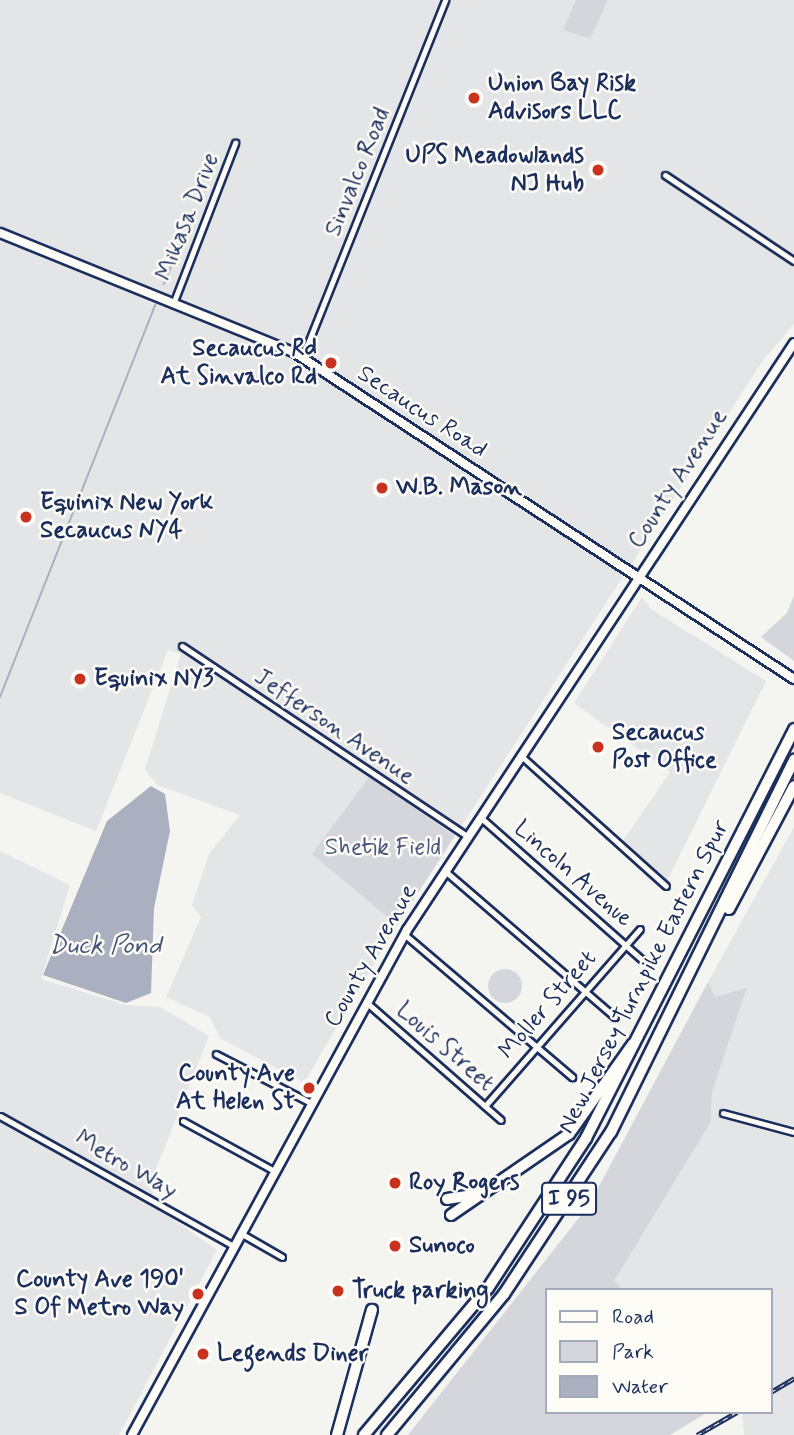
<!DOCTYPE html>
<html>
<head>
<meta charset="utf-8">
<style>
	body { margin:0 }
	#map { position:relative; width:794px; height:1435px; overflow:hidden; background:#f4f4f1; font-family:Mynerve,sans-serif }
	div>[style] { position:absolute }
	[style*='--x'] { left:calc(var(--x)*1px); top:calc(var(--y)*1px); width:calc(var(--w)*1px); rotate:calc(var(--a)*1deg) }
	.built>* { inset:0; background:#e4e5e6 }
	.green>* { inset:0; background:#d4d6db }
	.round { border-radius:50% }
	.water>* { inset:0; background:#aab0bf }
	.stream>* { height:2px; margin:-1px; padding:0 1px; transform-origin:1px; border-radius:1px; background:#aab0bf }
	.roads { filter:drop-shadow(2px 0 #1b2f5e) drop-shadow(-2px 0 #1b2f5e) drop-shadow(0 2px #1b2f5e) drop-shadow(0 -2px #1b2f5e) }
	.minor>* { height:5px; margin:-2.5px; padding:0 2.5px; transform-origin:2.5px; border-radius:2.5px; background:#fdfcf7 }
	.secondary>* { height:8px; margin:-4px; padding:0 4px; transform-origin:4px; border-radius:4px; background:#fdfcf7 }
	.motorway>* { height:10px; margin:-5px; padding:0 5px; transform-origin:5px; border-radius:5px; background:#fdfcf7 }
	.rail>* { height:4.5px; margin-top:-2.25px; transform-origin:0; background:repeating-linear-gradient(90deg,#fdfcf7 0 5px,#1b2f5e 0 10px); box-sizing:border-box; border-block:2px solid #1b2f5e }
	.dots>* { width:19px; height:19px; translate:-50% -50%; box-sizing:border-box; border:4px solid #fdfcf7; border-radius:50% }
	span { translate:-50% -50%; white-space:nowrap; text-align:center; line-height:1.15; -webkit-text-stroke:5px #fdfcf7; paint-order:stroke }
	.shield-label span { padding:2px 5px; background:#fdfcf7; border:2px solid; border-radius:5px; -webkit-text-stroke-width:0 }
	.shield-label { font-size:23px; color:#1b2f5e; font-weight:700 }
	.poi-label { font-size:24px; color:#1b2f5e; font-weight:700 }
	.left { translate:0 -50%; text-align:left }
	.right { translate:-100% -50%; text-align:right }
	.street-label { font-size:24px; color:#1b2f5e }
	.park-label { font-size:24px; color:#49597d }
	.water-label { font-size:26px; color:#46567b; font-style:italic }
	.legend { position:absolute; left:545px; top:1288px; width:228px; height:126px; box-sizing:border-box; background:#fdfcf7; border:2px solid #a3aaba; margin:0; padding:9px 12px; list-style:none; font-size:21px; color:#1b2f5e }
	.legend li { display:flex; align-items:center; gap:14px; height:35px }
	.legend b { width:35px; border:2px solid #a3aaba }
</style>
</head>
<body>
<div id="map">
	<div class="built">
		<div style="clip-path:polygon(0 0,576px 0,564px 30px,589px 39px,608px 0,794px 0,794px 324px,764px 359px,455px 836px,369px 777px,313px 854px,397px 925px,304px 1083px,220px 1038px,210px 1017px,166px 997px,201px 917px,192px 905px,209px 854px,240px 815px,157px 785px,145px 769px,181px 654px,168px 650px,96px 831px,0 793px)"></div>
		<div style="clip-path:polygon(642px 597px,651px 609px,766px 681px,665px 885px,621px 844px,670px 772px,574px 703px)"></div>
		<div style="clip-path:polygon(794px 827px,794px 1435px,744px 1435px,742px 1412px,771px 1412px,771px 1290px,623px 1290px,613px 1282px,711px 1122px,712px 1093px,747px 989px,714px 998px,708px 982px)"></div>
		<div style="clip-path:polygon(0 851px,70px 885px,41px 979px,126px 1005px,160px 1007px,209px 1036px,152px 1179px,154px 1206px,217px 1250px,119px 1435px,0 1435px)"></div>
	</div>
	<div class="green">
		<div style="clip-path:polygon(576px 0,608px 0,590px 39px,563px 30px)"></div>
		<div style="clip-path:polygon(794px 595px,794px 661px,761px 637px,787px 613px)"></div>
		<div style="clip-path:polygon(369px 777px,455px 836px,397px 925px,312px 854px)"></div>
		<div class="round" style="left:488px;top:969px;width:34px;height:34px"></div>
		<div style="clip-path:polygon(708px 982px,715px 997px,747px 988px,712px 1093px,711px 1122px,614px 1281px,623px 1290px,547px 1290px,547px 1412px,708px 1412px,670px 1435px,408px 1435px,589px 1205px)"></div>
	</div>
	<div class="water">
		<div style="clip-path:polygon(151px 786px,165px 794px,170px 831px,154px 908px,151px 993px,126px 1003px,43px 975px,107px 821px)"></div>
	</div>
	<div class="stream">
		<div style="--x:164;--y:284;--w:54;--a:-68.2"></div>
		<div style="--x:0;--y:697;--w:422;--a:-68.4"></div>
	</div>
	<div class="roads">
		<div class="minor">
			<div style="--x:665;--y:175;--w:155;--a:33.7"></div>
			<div style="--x:173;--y:304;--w:173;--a:-68.9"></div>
			<div style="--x:302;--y:358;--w:386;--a:-68.2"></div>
			<div style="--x:182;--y:646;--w:343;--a:33.7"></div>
			<div style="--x:520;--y:755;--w:196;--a:41.9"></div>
			<div style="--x:480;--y:817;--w:215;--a:41.4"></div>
			<div style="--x:445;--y:871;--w:224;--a:40.7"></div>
			<div style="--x:404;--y:934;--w:221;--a:40.4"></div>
			<div style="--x:366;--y:1002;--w:179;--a:41.2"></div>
			<div style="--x:216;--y:1054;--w:107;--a:27.3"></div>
			<div style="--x:485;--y:1106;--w:235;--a:-48.8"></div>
			<div style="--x:723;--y:1113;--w:73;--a:15"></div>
			<div style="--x:0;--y:1116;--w:269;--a:29.1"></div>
			<div style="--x:183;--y:1121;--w:106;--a:28.7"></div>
			<div style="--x:242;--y:1234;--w:46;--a:29.9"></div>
		</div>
		<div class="secondary">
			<div style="--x:0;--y:233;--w:318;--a:22.1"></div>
			<div style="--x:295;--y:353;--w:596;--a:33.16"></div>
			<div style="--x:132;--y:1435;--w:575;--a:-61.43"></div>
			<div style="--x:407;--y:930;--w:703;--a:-56.6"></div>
		</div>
		<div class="motorway">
			<div style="--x:729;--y:909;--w:139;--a:-62.1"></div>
			<div style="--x:447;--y:1199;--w:33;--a:-9"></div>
			<div style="--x:451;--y:1215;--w:143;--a:-34.5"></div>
			<div style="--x:569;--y:1134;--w:110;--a:-54.6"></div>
			<div style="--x:337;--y:1435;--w:130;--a:-74.4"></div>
			<div style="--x:364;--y:1435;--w:192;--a:-49.9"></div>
			<div style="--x:488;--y:1288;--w:179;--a:-56.8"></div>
			<div style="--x:586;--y:1138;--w:459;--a:-63"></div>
			<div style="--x:387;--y:1435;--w:183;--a:-50.3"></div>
			<div style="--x:504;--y:1294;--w:194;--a:-56.6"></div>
			<div style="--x:611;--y:1132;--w:415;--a:-63.8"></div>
		</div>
	</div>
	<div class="rail">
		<div style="--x:771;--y:1392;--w:27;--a:-31"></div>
		<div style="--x:697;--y:1435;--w:46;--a:-29.9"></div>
	</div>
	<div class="dots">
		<div style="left:474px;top:98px;background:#c8321e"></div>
		<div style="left:598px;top:170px;background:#c8321e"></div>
		<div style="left:331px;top:363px;background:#c8321e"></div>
		<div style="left:382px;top:488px;background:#c8321e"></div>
		<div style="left:26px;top:517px;background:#c8321e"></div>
		<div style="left:80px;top:679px;background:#c8321e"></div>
		<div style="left:598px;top:747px;background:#c8321e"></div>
		<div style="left:309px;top:1088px;background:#c8321e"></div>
		<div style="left:395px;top:1183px;background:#c8321e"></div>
		<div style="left:395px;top:1246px;background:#c8321e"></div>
		<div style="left:338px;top:1291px;background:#c8321e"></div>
		<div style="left:198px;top:1294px;background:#c8321e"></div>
		<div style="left:203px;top:1354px;background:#c8321e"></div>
	</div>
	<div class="shield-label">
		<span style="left:569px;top:1199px">I 95</span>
	</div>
	<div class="poi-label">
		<span class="left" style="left:488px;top:98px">Union Bay Risk<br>Advisors LLC</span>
		<span class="right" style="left:584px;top:170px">UPS Meadowlands<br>NJ Hub</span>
		<span class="right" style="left:317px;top:363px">Secaucus Rd<br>At Sinvalco Rd</span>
		<span class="left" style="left:396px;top:488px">W.B. Mason</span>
		<span class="left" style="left:40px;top:517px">Equinix New York<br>Secaucus NY4</span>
		<span class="left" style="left:94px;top:679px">Equinix NY3</span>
		<span class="left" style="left:612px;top:747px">Secaucus<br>Post Office</span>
		<span class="right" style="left:295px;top:1088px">County Ave<br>At Helen St</span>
		<span class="left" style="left:409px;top:1183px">Roy Rogers</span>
		<span class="left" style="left:409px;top:1246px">Sunoco</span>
		<span class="right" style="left:184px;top:1294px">County Ave 190'<br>S Of Metro Way</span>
		<span class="left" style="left:352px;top:1291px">Truck parking</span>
		<span class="left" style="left:217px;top:1354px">Legends Diner</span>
	</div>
	<div class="street-label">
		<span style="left:358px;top:172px;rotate:-68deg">Sinvalco Road</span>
		<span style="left:188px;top:217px;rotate:-69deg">Mikasa Drive</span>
		<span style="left:422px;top:412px;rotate:33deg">Secaucus Road</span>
		<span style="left:678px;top:479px;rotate:-57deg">County Avenue</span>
		<span style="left:334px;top:727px;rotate:34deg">Jefferson Avenue</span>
		<span style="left:573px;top:874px;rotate:41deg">Lincoln Avenue</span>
		<span style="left:371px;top:956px;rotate:-60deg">County Avenue</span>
		<span style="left:644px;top:977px;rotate:-63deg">New Jersey Turnpike Eastern Spur</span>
		<span style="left:548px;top:1005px;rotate:-49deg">Moller Street</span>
		<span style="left:445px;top:1047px;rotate:41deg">Louis Street</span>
		<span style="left:126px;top:1165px;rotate:30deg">Metro Way</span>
	</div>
	<div class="park-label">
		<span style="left:383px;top:848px">Shetik Field</span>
	</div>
	<div class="water-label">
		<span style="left:105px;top:947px">Duck Pond</span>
	</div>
	<ul class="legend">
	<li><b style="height:9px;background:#fdfcf7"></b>Road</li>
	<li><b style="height:19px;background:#d4d6db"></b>Park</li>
	<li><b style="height:19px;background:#aab0bf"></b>Water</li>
	</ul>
</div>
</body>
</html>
